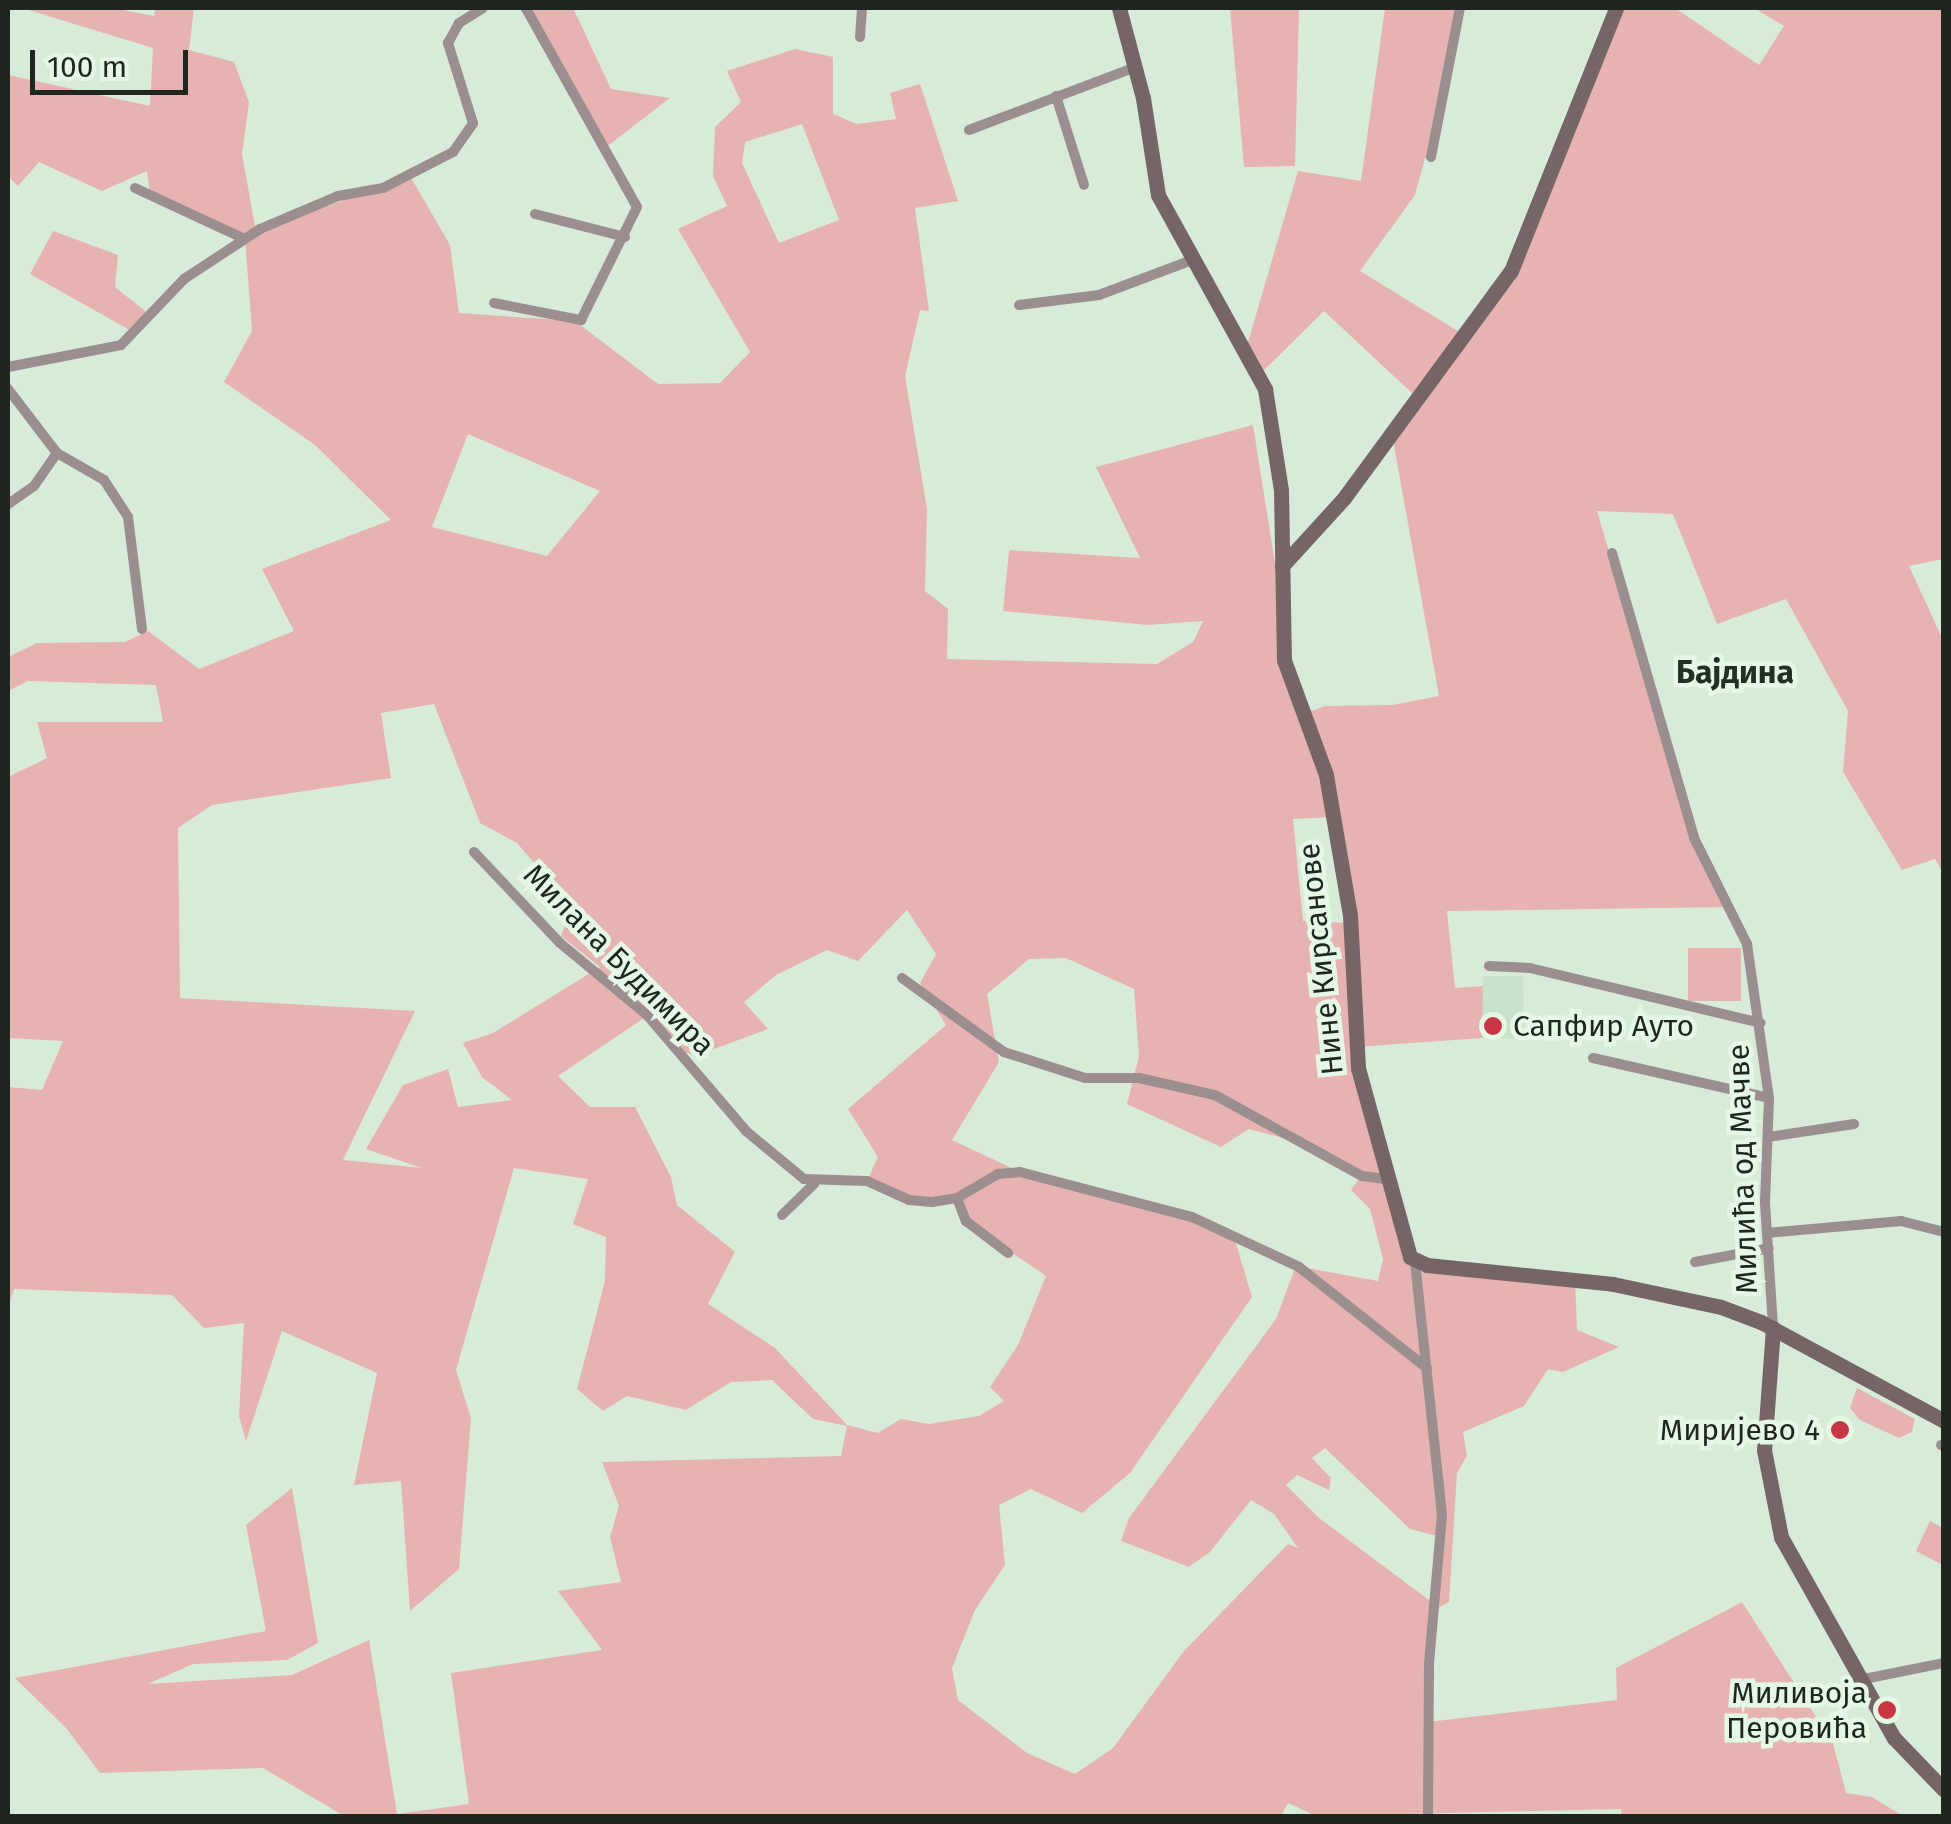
<!DOCTYPE html>
<html>
<head>
<meta charset="utf-8">
<style>
	body { margin:0 }
	#map { position:relative; width:1951px; height:1824px; overflow:hidden; background:#d8ebd9; font-family:"Fira Sans",sans-serif }
	div>[style] { position:absolute }
	[style*='--x'] { left:calc(var(--x)*1px); top:calc(var(--y)*1px); width:calc(var(--w)*1px); rotate:calc(var(--a)*1deg) }
	.built>* { inset:0; background:#c8e1ca }
	.green>* { inset:0; background:#e6b3b1 }
	.street>* { height:10px; margin:-5px; padding:0 5px; transform-origin:5px; border-radius:5px; background:#9a8e8e }
	.secondary>* { height:15px; margin:-7.5px; padding:0 7.5px; transform-origin:7.5px; border-radius:7.5px; background:#766565 }
	.dots>* { width:28px; height:28px; translate:-50% -50%; box-sizing:border-box; border:5px solid #e5f8e6; border-radius:50% }
	span { translate:-50% -50%; white-space:nowrap; text-align:center; line-height:1.15; -webkit-text-stroke:9px #e5f8e6; paint-order:stroke }
	.street-label { font-size:30px; color:#1f2620 }
	.poi-label { font-size:30px; color:#1f2620 }
	.left { translate:0 -50%; text-align:left }
	.right { translate:-100% -50%; text-align:right }
	.neighbourhood-label { font-size:32px; color:#223023; font-weight:700 }
	.frame { position:absolute; inset:0; border:10px solid #1f2620; pointer-events:none }
	.scale { position:absolute; left:30px; top:50px; width:158px; height:45px; box-sizing:border-box; border:5px solid #1f2620; border-top:0; padding-left:12px; font-size:30px; line-height:35px; white-space:nowrap; color:#1f2620; -webkit-text-stroke:8px #e5f8e6; paint-order:stroke }
</style>
</head>
<body>
<div id="map">
	<div class="built">
		<div style="clip-path:polygon(1483px 976px,1523px 976px,1524px 1039px,1482px 1038px)"></div>
	</div>
	<div class="green">
		<div style="clip-path:polygon(evenodd,22px 8px,113px 8px,154px 16px,155px 8px,194px 8px,189px 50px,234px 62px,249px 102px,242px 154px,256px 232px,410px 176px,450px 245px,459px 313px,575px 321px,658px 384px,720px 383px,750px 352px,678px 229px,727px 206px,713px 176px,715px 127px,741px 102px,727px 71px,795px 49px,833px 57px,833px 114px,857px 124px,896px 119px,890px 93px,920px 84px,958px 201px,915px 208px,929px 311px,920px 310px,905px 376px,927px 509px,925px 591px,948px 609px,947px 659px,1157px 664px,1193px 642px,1203px 621px,1148px 625px,1003px 611px,1009px 550px,1140px 558px,1096px 467px,1253px 425px,1285px 626px,1284px 660px,1306px 713px,1325px 706px,1392px 705px,1439px 696px,1393px 440px,1413px 394px,1324px 311px,1262px 372px,1246px 349px,1298px 171px,1361px 181px,1385px 8px,1460px 8px,1431px 157px,1425px 158px,1415px 195px,1360px 271px,1466px 336px,1494px 299px,1614px 8px,1675px 8px,1759px 65px,1784px 26px,1754px 8px,1943px 8px,1943px 559px,1909px 566px,1943px 640px,1943px 873px,1935px 859px,1902px 870px,1843px 772px,1848px 711px,1786px 599px,1717px 624px,1673px 514px,1597px 511px,1688px 818px,1728px 907px,1447px 911px,1455px 988px,1483px 986px,1482px 1038px,1356px 1047px,1415px 1262px,1575px 1278px,1577px 1330px,1619px 1347px,1563px 1372px,1548px 1369px,1524px 1406px,1463px 1432px,1467px 1456px,1457px 1473px,1449px 1602px,1438px 1608px,1428px 1722px,1617px 1700px,1616px 1668px,1742px 1602px,1833px 1743px,1846px 1793px,1872px 1797px,1903px 1816px,1622px 1816px,1621px 1809px,1316px 1816px,1288px 1803px,1281px 1816px,344px 1816px,263px 1768px,100px 1773px,67px 1729px,15px 1678px,266px 1631px,246px 1525px,292px 1488px,318px 1643px,287px 1660px,193px 1664px,148px 1684px,292px 1675px,369px 1640px,397px 1814px,469px 1804px,451px 1673px,602px 1650px,558px 1591px,621px 1582px,610px 1537px,619px 1506px,602px 1462px,841px 1456px,847px 1426px,813px 1419px,772px 1380px,731px 1382px,686px 1410px,627px 1396px,603px 1411px,577px 1389px,605px 1281px,606px 1237px,573px 1224px,588px 1179px,514px 1168px,456px 1370px,471px 1418px,459px 1569px,410px 1611px,401px 1481px,354px 1485px,377px 1373px,282px 1331px,246px 1441px,239px 1416px,244px 1323px,204px 1328px,172px 1295px,14px 1289px,8px 1308px,8px 1087px,42px 1090px,63px 1041px,8px 1038px,8px 777px,47px 758px,37px 722px,163px 722px,156px 685px,28px 681px,8px 691px,8px 657px,37px 643px,125px 642px,148px 631px,199px 669px,294px 631px,262px 569px,391px 520px,315px 445px,224px 382px,252px 331px,245px 239px,150px 193px,147px 171px,102px 191px,39px 162px,18px 186px,8px 176px,8px 75px,150px 106px,153px 48px,22px 8px,802px 124px,839px 220px,779px 243px,742px 163px,745px 142px,802px 124px,22px 8px,468px 434px,600px 491px,547px 556px,432px 527px,468px 434px,22px 8px,434px 704px,480px 823px,517px 843px,572px 906px,561px 936px,600px 967px,493px 1033px,463px 1043px,482px 1077px,512px 1100px,458px 1107px,448px 1069px,403px 1085px,366px 1149px,422px 1168px,343px 1160px,415px 1011px,180px 998px,178px 828px,212px 805px,391px 778px,381px 713px,434px 704px,22px 8px,1333px 817px,1350px 923px,1303px 921px,1293px 819px,1333px 817px,22px 8px,907px 910px,936px 954px,920px 983px,946px 1025px,848px 1109px,878px 1157px,867px 1181px,909px 1200px,957px 1199px,966px 1221px,1046px 1276px,1018px 1345px,990px 1387px,1004px 1401px,979px 1416px,929px 1424px,901px 1419px,878px 1433px,847px 1425px,775px 1348px,708px 1304px,735px 1252px,677px 1205px,671px 1177px,635px 1107px,590px 1107px,558px 1076px,647px 1016px,681px 1052px,698px 1055px,768px 1029px,744px 1002px,776px 975px,827px 950px,858px 961px,907px 910px,22px 8px,1066px 958px,1134px 989px,1139px 1056px,1127px 1104px,1221px 1147px,1249px 1129px,1320px 1148px,1361px 1176px,1351px 1190px,1370px 1209px,1383px 1259px,1378px 1281px,1296px 1266px,1276px 1319px,1129px 1518px,1121px 1541px,1189px 1567px,1210px 1552px,1251px 1500px,1274px 1514px,1298px 1548px,1288px 1544px,1184px 1651px,1113px 1748px,1075px 1774px,1027px 1753px,958px 1700px,952px 1668px,975px 1610px,1005px 1565px,999px 1505px,1031px 1489px,1082px 1513px,1130px 1473px,1252px 1297px,1234px 1237px,1192px 1217px,1020px 1172px,952px 1140px,999px 1062px,987px 994px,1029px 959px,1066px 958px,22px 8px,1325px 1448px,1410px 1529px,1441px 1537px,1433px 1603px,1319px 1518px,1286px 1485px,1297px 1475px,1329px 1490px,1331px 1478px,1312px 1458px,1325px 1448px)"></div>
		<div style="clip-path:polygon(526px 8px,573px 8px,611px 89px,670px 98px,605px 148px)"></div>
		<div style="clip-path:polygon(1230px 8px,1299px 8px,1295px 166px,1244px 167px)"></div>
		<div style="clip-path:polygon(53px 231px,118px 255px,115px 287px,150px 315px,135px 333px,30px 274px)"></div>
		<div style="clip-path:polygon(1688px 948px,1741px 948px,1741px 1001px,1688px 1001px)"></div>
		<div style="clip-path:polygon(1857px 1388px,1915px 1419px,1912px 1432px,1899px 1438px,1860px 1420px,1850px 1408px)"></div>
		<div style="clip-path:polygon(1930px 1521px,1943px 1528px,1943px 1565px,1916px 1551px)"></div>
	</div>
	<div class="street">
		<div style="--x:860;--y:37;--w:29;--a:-86"></div>
		<div style="--x:1056;--y:96;--w:93;--a:72.5"></div>
		<div style="--x:969;--y:130;--w:178;--a:-20.7"></div>
		<div style="--x:1431;--y:157;--w:152;--a:-79"></div>
		<div style="--x:135;--y:188;--w:121;--a:24.9"></div>
		<div style="--x:535;--y:214;--w:93;--a:14.3"></div>
		<div style="--x:494;--y:303;--w:89;--a:11.1"></div>
		<div style="--x:581;--y:320;--w:126;--a:-63.6"></div>
		<div style="--x:637;--y:207;--w:228;--a:-119.2"></div>
		<div style="--x:1019;--y:305;--w:81;--a:-7.1"></div>
		<div style="--x:1099;--y:295;--w:103;--a:-20.6"></div>
		<div style="--x:8;--y:367;--w:115;--a:-11"></div>
		<div style="--x:121;--y:345;--w:91;--a:-46.3"></div>
		<div style="--x:184;--y:279;--w:91;--a:-33.3"></div>
		<div style="--x:260;--y:229;--w:85;--a:-22.9"></div>
		<div style="--x:338;--y:196;--w:46;--a:-10.1"></div>
		<div style="--x:383;--y:188;--w:79;--a:-27.2"></div>
		<div style="--x:453;--y:152;--w:35;--a:-55"></div>
		<div style="--x:473;--y:123;--w:84;--a:-107.4"></div>
		<div style="--x:448;--y:43;--w:23;--a:-61"></div>
		<div style="--x:459;--y:23;--w:28;--a:-32"></div>
		<div style="--x:8;--y:389;--w:81;--a:52.6"></div>
		<div style="--x:57;--y:453;--w:40;--a:124.9"></div>
		<div style="--x:34;--y:486;--w:32;--a:145"></div>
		<div style="--x:57;--y:453;--w:54;--a:29.9"></div>
		<div style="--x:104;--y:480;--w:44;--a:57"></div>
		<div style="--x:128;--y:517;--w:113;--a:82.9"></div>
		<div style="--x:1612;--y:553;--w:297;--a:73.9"></div>
		<div style="--x:1694;--y:838;--w:119;--a:63.4"></div>
		<div style="--x:1747;--y:944;--w:156;--a:81.9"></div>
		<div style="--x:1769;--y:1098;--w:105;--a:92.2"></div>
		<div style="--x:1765;--y:1203;--w:125;--a:86.3"></div>
		<div style="--x:474;--y:852;--w:125;--a:46.6"></div>
		<div style="--x:560;--y:943;--w:113;--a:39.6"></div>
		<div style="--x:647;--y:1015;--w:153;--a:49.5"></div>
		<div style="--x:746;--y:1131;--w:75;--a:39.6"></div>
		<div style="--x:804;--y:1179;--w:63;--a:1.8"></div>
		<div style="--x:867;--y:1181;--w:46;--a:24.3"></div>
		<div style="--x:909;--y:1200;--w:23;--a:5"></div>
		<div style="--x:932;--y:1202;--w:25;--a:-9"></div>
		<div style="--x:957;--y:1198;--w:48;--a:-30.3"></div>
		<div style="--x:998;--y:1174;--w:22;--a:-5"></div>
		<div style="--x:1020;--y:1172;--w:178;--a:14.7"></div>
		<div style="--x:1192;--y:1217;--w:118;--a:25"></div>
		<div style="--x:1299;--y:1267;--w:163;--a:38.3"></div>
		<div style="--x:1489;--y:966;--w:41;--a:2.8"></div>
		<div style="--x:1530;--y:968;--w:237;--a:13.4"></div>
		<div style="--x:902;--y:978;--w:126;--a:36"></div>
		<div style="--x:1004;--y:1052;--w:85;--a:17.8"></div>
		<div style="--x:1085;--y:1078;--w:54;--a:0"></div>
		<div style="--x:1139;--y:1078;--w:78;--a:12.6"></div>
		<div style="--x:1215;--y:1095;--w:168;--a:28.9"></div>
		<div style="--x:1362;--y:1176;--w:24;--a:7"></div>
		<div style="--x:1593;--y:1058;--w:180;--a:12.8"></div>
		<div style="--x:1768;--y:1137;--w:87;--a:-8.6"></div>
		<div style="--x:957;--y:1198;--w:25;--a:69"></div>
		<div style="--x:966;--y:1221;--w:53;--a:37.3"></div>
		<div style="--x:782;--y:1215;--w:45;--a:-44.1"></div>
		<div style="--x:1767;--y:1233;--w:135;--a:-5.1"></div>
		<div style="--x:1901;--y:1221;--w:44;--a:14.3"></div>
		<div style="--x:1415;--y:1262;--w:254;--a:83.9"></div>
		<div style="--x:1442;--y:1515;--w:151;--a:95"></div>
		<div style="--x:1429;--y:1665;--w:151;--a:90.4"></div>
		<div style="--x:1695;--y:1262;--w:75;--a:-10.7"></div>
		<div style="--x:1941;--y:1445;--w:3;--a:18"></div>
		<div style="--x:1859;--y:1680;--w:87;--a:-11.3"></div>
	</div>
	<div class="secondary">
		<div style="--x:1119;--y:8;--w:93;--a:75.1"></div>
		<div style="--x:1143;--y:98;--w:98;--a:81.2"></div>
		<div style="--x:1158;--y:195;--w:222;--a:61.1"></div>
		<div style="--x:1265;--y:389;--w:102;--a:81"></div>
		<div style="--x:1281;--y:490;--w:170;--a:89"></div>
		<div style="--x:1284;--y:660;--w:122;--a:69.9"></div>
		<div style="--x:1326;--y:775;--w:142;--a:80.3"></div>
		<div style="--x:1350;--y:915;--w:153;--a:87"></div>
		<div style="--x:1358;--y:1068;--w:196;--a:74.6"></div>
		<div style="--x:1410;--y:1257;--w:19;--a:25"></div>
		<div style="--x:1427;--y:1265;--w:187;--a:5.8"></div>
		<div style="--x:1613;--y:1284;--w:110;--a:12"></div>
		<div style="--x:1721;--y:1307;--w:43;--a:20.6"></div>
		<div style="--x:1761;--y:1322;--w:208;--a:28.4"></div>
		<div style="--x:1282;--y:566;--w:92;--a:-47.6"></div>
		<div style="--x:1344;--y:498;--w:282;--a:-53.7"></div>
		<div style="--x:1511;--y:271;--w:283;--a:-68.2"></div>
		<div style="--x:1773;--y:1328;--w:122;--a:94.2"></div>
		<div style="--x:1764;--y:1450;--w:89;--a:78.9"></div>
		<div style="--x:1781;--y:1537;--w:231;--a:60.7"></div>
		<div style="--x:1894;--y:1738;--w:72;--a:46.1"></div>
	</div>
	<div class="dots">
		<div style="left:1493px;top:1026px;background:#c83844"></div>
		<div style="left:1840px;top:1430px;background:#c83844"></div>
		<div style="left:1887px;top:1710px;background:#c83844"></div>
	</div>
	<div class="street-label">
		<span style="left:1321px;top:959px;rotate:-96deg">Нине Кирсанове</span>
		<span style="left:619px;top:960px;rotate:45deg">Милана Будимира</span>
		<span style="left:1743px;top:1169px;rotate:-92deg">Милића од Мачве</span>
	</div>
	<div class="poi-label">
		<span class="left" style="left:1513px;top:1026px">Сапфир Ауто</span>
		<span class="right" style="left:1820px;top:1430px">Миријево 4</span>
		<span class="right" style="left:1867px;top:1710px">Миливоја<br>Перовића</span>
	</div>
	<div class="neighbourhood-label">
		<span style="left:1735px;top:672px">Бајдина</span>
	</div>
	<div class="frame"></div>
	<div class="scale">100 m</div>
</div>
</body>
</html>
